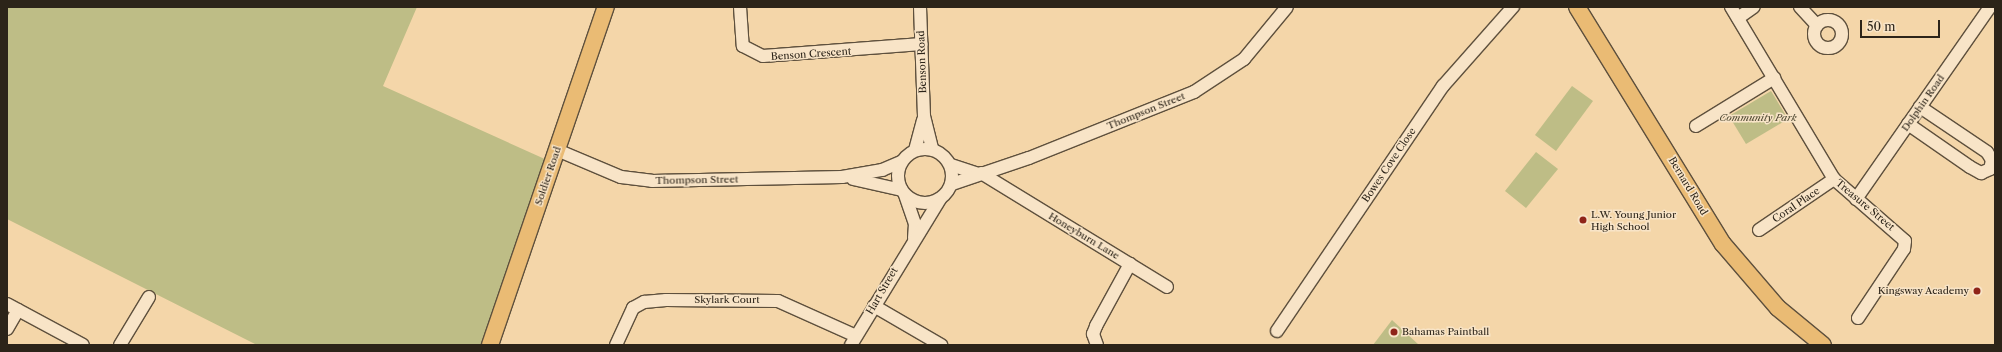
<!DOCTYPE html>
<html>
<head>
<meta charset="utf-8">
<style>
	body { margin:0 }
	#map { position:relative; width:2002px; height:352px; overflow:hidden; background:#f4d6a9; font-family:"Libre Caslon Text",serif }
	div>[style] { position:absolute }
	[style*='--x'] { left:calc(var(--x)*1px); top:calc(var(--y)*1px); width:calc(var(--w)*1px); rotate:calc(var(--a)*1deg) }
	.green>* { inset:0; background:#bebd86 }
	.roads { filter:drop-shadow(1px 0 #5e503d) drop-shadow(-1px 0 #5e503d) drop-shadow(0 1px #5e503d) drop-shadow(0 -1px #5e503d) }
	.minor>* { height:12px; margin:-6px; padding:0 6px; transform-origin:6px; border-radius:6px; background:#f8e4c7 }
	.minor>.ring { margin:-6px; padding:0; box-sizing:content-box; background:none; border:12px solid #f8e4c7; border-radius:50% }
	.major>* { height:16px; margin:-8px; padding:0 8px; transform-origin:8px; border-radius:8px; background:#eabb74 }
	.dots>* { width:11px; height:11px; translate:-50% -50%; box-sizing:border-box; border:2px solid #f8e4c7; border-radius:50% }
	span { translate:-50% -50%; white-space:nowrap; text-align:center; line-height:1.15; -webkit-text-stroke:3px #f8e4c7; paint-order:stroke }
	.street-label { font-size:10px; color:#2c2419 }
	.park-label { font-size:10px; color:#504a34; font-style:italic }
	.poi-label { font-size:10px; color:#2c2419 }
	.left { translate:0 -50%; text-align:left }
	.right { translate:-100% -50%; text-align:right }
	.frame { position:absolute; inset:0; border:8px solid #2c2419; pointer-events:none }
	.scale { position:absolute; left:1860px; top:20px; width:80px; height:18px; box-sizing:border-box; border:2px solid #2c2419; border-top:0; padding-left:5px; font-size:12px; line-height:14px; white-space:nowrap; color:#2c2419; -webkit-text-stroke:3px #f8e4c7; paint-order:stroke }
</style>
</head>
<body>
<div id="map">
	<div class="green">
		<div style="clip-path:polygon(7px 7px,417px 7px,383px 86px,547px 160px,483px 345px,257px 345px,7px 219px)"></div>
		<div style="clip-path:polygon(1572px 86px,1593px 101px,1556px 151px,1535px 135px)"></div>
		<div style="clip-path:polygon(1771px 91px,1788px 119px,1746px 144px,1729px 116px)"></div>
		<div style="clip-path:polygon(1536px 152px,1558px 169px,1526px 208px,1505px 191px)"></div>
		<div style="clip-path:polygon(1392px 320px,1419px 345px,1373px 345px)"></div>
	</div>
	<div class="roads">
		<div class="minor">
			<div style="--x:740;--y:7;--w:39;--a:86"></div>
			<div style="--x:743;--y:46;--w:22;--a:27"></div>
			<div style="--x:763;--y:56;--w:159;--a:-4.3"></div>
			<div style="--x:920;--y:7;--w:109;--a:87.9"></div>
			<div style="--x:924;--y:116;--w:34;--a:76"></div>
			<div style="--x:1731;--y:7;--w:200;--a:59.1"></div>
			<div style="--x:1834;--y:179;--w:94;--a:41.1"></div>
			<div style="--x:1905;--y:241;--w:8;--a:97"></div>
			<div style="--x:1904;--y:249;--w:83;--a:123.7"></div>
			<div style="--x:1800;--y:7;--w:25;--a:47"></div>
			<div style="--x:1738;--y:18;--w:19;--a:-35"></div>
			<div class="ring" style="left:1814px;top:20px;width:16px;height:16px"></div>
			<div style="--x:1908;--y:124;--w:75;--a:34.7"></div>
			<div style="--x:1970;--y:167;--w:13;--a:29"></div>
			<div style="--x:1981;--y:173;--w:10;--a:-24"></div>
			<div style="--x:1990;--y:169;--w:9;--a:-77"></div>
			<div style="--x:1992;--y:160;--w:9;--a:-122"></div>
			<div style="--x:1987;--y:152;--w:81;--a:-146.1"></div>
			<div style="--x:1696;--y:126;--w:92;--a:-31.6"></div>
			<div class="ring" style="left:898px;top:149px;width:42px;height:42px"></div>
			<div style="--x:557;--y:150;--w:69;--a:22.9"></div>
			<div style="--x:621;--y:177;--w:31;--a:7"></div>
			<div style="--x:652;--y:181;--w:190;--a:-1.2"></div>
			<div style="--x:842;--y:177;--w:41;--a:-9.9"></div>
			<div style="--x:882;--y:170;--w:21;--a:-23"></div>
			<div style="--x:915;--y:150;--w:31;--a:-75"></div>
			<div style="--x:951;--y:165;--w:28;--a:18"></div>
			<div style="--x:981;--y:173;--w:218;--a:31.5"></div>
			<div style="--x:853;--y:179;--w:50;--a:12.7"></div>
			<div style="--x:952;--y:184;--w:81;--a:-18.7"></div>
			<div style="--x:1029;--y:158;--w:178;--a:-21.8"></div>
			<div style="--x:1194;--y:92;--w:60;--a:-33.4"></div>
			<div style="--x:1244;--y:59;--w:67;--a:-50.4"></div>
			<div style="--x:905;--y:195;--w:31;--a:71"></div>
			<div style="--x:915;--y:224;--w:14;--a:94"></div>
			<div style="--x:1856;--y:199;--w:234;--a:-55.1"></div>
			<div style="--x:1759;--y:230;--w:91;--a:-34.2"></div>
			<div style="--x:7;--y:304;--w:86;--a:28.3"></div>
			<div style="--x:874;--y:306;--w:78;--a:30.2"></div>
			<div style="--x:7;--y:329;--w:22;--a:-60"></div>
			<div style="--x:1277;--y:331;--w:296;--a:-55.9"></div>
			<div style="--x:1443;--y:86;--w:106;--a:-48.5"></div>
			<div style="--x:120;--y:345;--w:56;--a:-58.9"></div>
			<div style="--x:616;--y:345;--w:41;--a:-65.3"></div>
			<div style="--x:633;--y:308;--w:13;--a:-29"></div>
			<div style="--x:644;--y:302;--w:22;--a:-5"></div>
			<div style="--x:666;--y:300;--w:112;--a:0.5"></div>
			<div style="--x:778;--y:301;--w:85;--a:24.2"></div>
			<div style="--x:851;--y:345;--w:171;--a:-58.6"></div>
			<div style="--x:1097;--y:345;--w:12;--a:-110"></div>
			<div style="--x:1093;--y:334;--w:9;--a:-69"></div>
			<div style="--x:1096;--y:326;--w:71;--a:-61.3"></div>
		</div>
		<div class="major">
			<div style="--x:1577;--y:7;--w:278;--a:58.4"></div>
			<div style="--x:1723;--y:244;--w:84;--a:49.3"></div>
			<div style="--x:1778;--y:308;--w:58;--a:39.4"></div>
			<div style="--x:490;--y:345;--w:357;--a:-71.1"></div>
		</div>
	</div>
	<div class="dots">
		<div style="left:1583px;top:220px;background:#8f2418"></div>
		<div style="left:1977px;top:291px;background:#8f2418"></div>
		<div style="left:1394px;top:332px;background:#8f2418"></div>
	</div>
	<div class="street-label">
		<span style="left:811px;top:54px;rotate:-4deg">Benson Crescent</span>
		<span style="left:922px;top:62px;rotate:-92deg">Benson Road</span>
		<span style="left:1923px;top:103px;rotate:-55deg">Dolphin Road</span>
		<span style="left:1146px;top:111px;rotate:-22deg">Thompson Street</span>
		<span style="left:1389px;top:165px;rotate:-56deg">Bowes Cove Close</span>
		<span style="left:548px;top:176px;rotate:-71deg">Soldier Road</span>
		<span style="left:697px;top:180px;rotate:-1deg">Thompson Street</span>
		<span style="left:1688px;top:186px;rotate:59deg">Bernard Road</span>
		<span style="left:1796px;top:205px;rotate:-34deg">Coral Place</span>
		<span style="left:1865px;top:205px;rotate:40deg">Treasure Street</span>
		<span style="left:1084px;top:236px;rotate:31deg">Honeyburn Lane</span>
		<span style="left:882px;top:291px;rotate:-60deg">Hart Street</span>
		<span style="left:727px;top:300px">Skylark Court</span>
	</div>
	<div class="park-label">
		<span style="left:1758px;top:118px">Community Park</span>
	</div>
	<div class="poi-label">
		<span class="left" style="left:1591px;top:220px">L.W. Young Junior<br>High School</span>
		<span class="right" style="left:1969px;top:291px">Kingsway Academy</span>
		<span class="left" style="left:1402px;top:332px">Bahamas Paintball</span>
	</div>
	<div class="frame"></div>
	<div class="scale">50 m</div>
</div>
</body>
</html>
